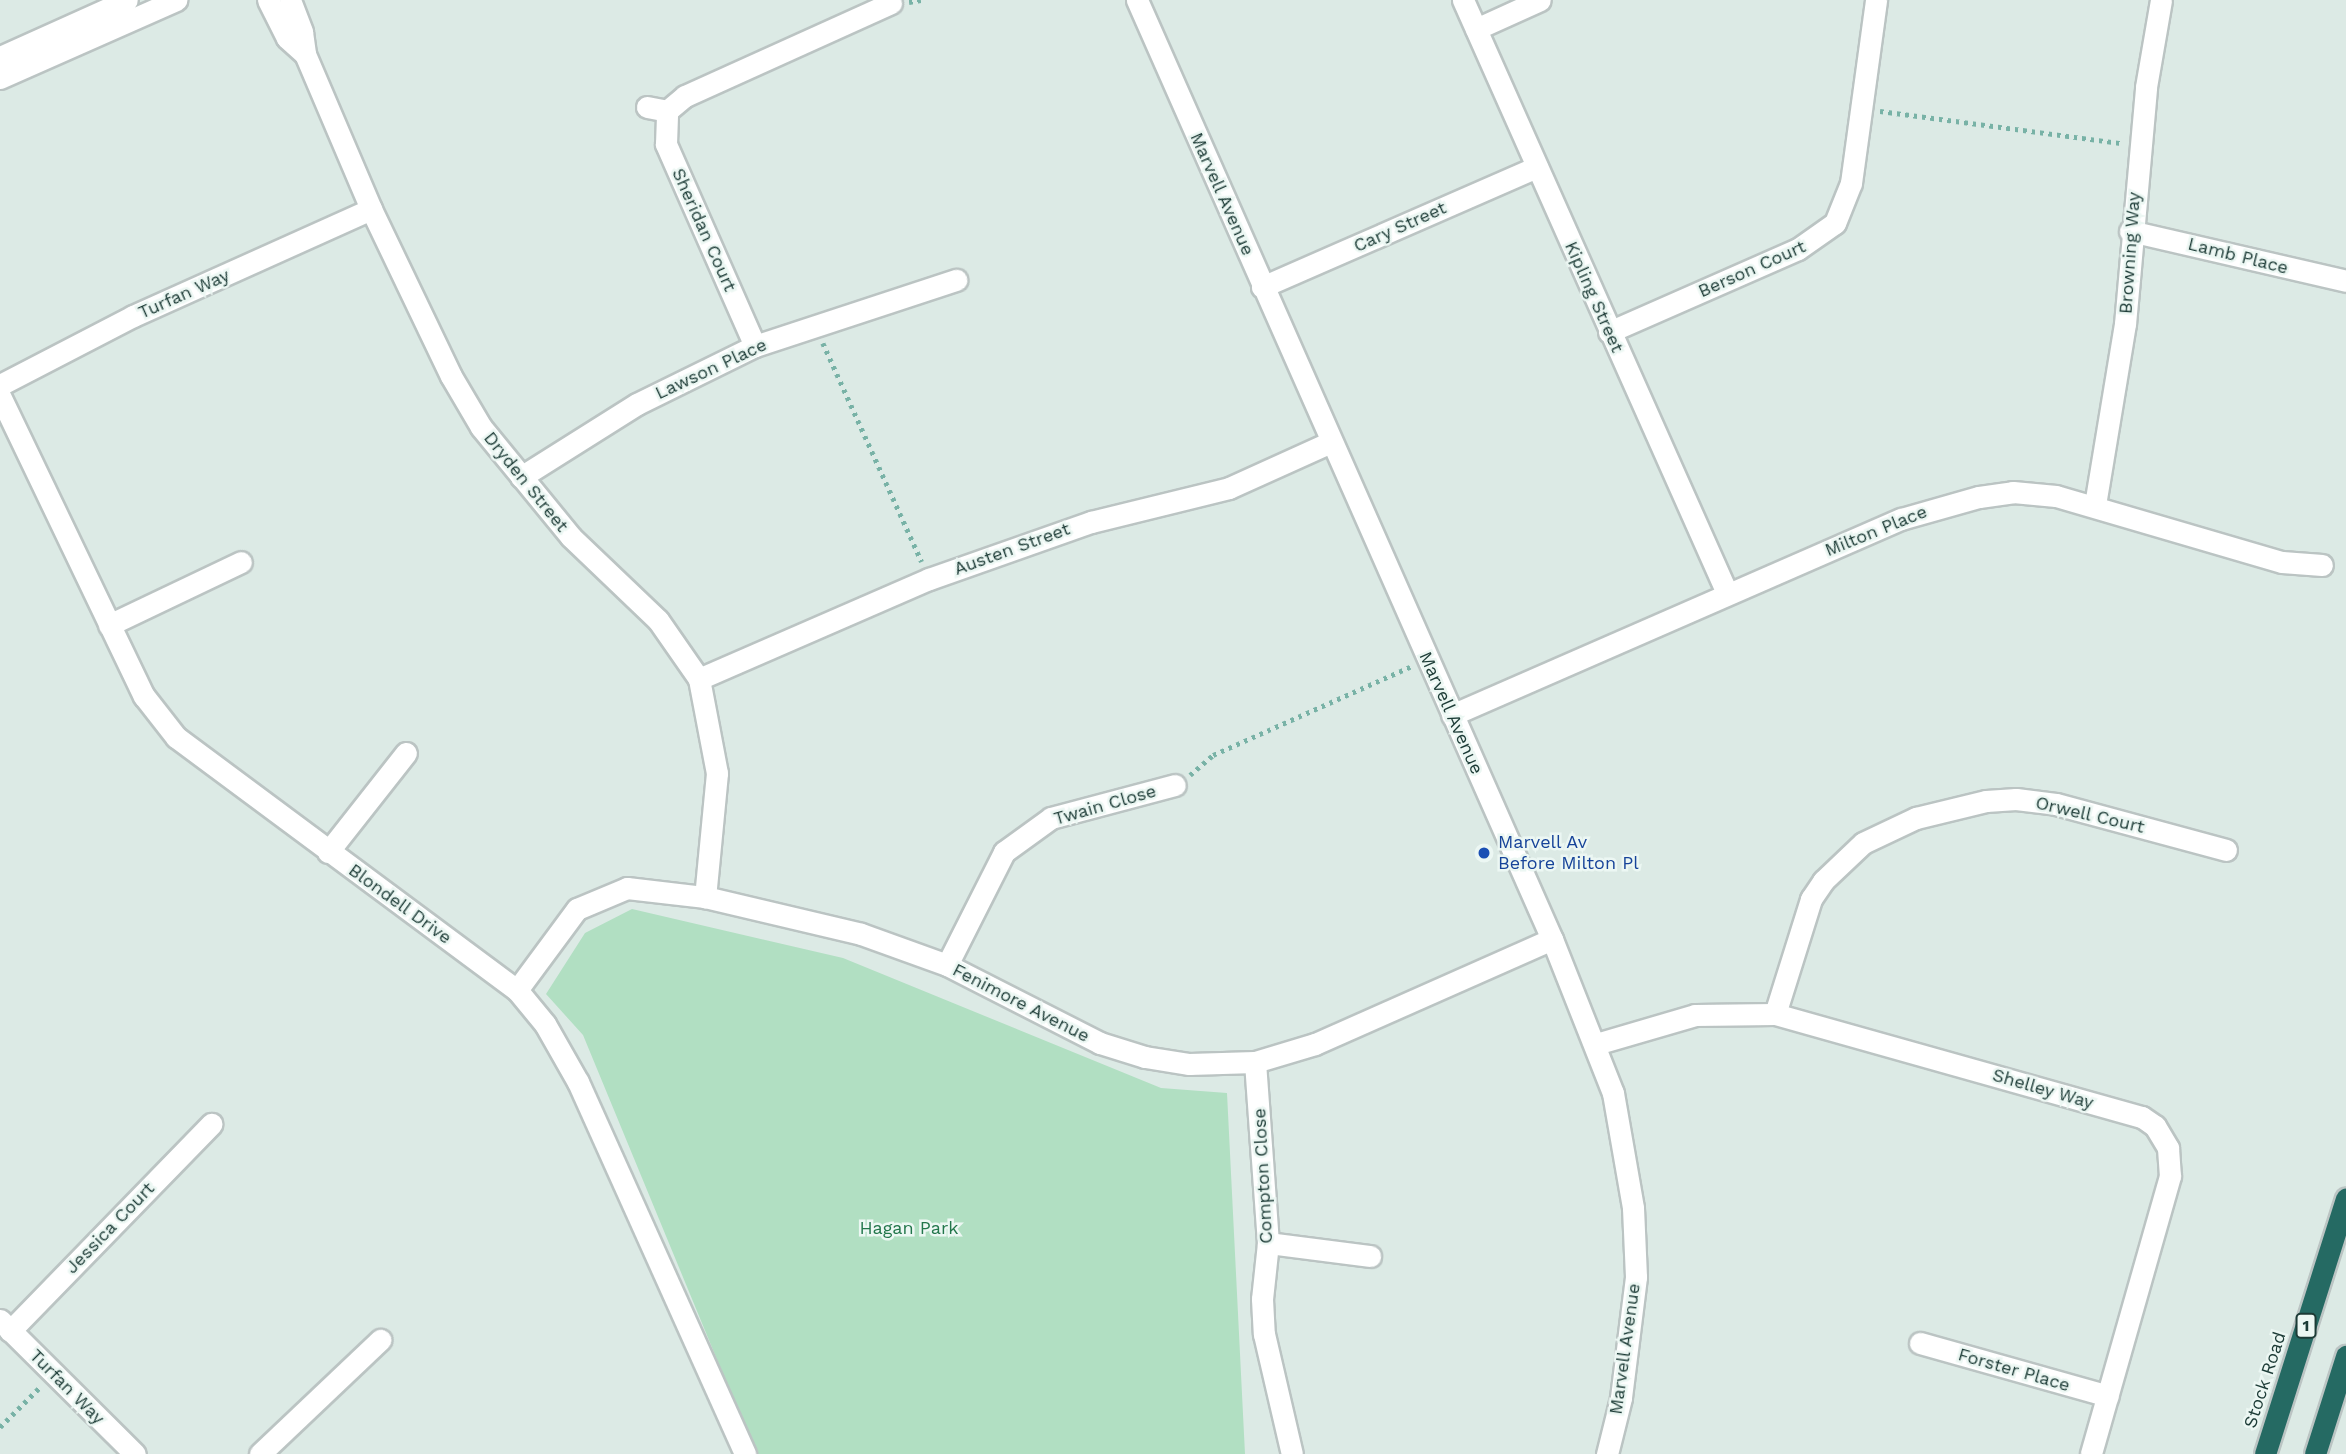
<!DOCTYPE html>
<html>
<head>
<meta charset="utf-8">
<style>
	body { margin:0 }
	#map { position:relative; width:2346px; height:1454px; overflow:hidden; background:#dceae5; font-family:"Work Sans",sans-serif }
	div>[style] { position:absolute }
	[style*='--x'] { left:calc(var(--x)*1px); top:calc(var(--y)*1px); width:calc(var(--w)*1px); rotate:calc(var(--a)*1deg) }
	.green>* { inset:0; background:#b1dfc2 }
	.path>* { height:4.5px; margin-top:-2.25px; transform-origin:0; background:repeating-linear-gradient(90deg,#78b2a6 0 3.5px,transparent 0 8.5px) }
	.roads { filter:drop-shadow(2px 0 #bbc4c3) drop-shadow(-2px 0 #bbc4c3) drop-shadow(0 2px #bbc4c3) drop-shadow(0 -2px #bbc4c3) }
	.minor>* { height:21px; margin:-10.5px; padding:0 10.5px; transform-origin:10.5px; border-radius:10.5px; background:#fff }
	.highway>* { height:21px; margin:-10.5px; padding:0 10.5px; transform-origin:10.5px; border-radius:10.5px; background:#256a63 }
	.dots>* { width:19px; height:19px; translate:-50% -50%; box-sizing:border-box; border:4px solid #ecf7f3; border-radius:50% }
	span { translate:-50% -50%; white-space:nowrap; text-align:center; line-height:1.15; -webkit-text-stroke:5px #ecf7f3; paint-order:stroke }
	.shield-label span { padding:2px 5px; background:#ecf7f3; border:2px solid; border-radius:5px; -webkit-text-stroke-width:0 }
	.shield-label { font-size:16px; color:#1c3b36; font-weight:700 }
	.street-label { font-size:18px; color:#1c3b36 }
	.transit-label { font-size:18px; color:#164399 }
	.left { translate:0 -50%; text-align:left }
	.park-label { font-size:18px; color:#22764b }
</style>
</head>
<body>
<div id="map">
	<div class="green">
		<div style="clip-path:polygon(632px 909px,843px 958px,1161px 1088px,1227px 1093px,1245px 1454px,756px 1454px,583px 1035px,546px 994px,585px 933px)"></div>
	</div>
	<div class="path">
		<div style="--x:909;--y:2;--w:12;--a:-9"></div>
		<div style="--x:1880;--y:111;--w:243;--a:7.6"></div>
		<div style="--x:823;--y:343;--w:240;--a:65.7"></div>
		<div style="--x:1190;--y:775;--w:30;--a:-41"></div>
		<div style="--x:1213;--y:755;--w:216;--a:-24.1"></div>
		<div style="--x:0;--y:1427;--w:57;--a:-45"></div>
	</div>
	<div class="roads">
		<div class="minor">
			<div style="--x:268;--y:0;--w:42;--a:63.4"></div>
			<div style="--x:287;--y:38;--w:24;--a:42"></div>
			<div style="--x:290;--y:0;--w:34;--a:69"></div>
			<div style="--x:302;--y:32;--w:22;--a:82"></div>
			<div style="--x:305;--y:54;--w:168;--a:66.9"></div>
			<div style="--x:371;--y:209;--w:185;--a:64.4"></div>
			<div style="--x:451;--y:376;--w:59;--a:59.5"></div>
			<div style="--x:481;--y:427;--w:142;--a:50.7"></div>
			<div style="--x:571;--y:537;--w:120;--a:43.7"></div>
			<div style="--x:658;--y:620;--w:72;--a:55.2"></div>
			<div style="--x:699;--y:679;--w:96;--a:79.2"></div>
			<div style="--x:717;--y:773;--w:125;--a:95.5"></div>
			<div style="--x:1137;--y:0;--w:1027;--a:66.16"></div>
			<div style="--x:1552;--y:939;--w:166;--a:68.4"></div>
			<div style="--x:1613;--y:1093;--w:117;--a:80.1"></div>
			<div style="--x:1633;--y:1208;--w:69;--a:87.5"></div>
			<div style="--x:1636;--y:1277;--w:122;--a:97.1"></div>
			<div style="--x:1621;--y:1398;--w:58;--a:104"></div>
			<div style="--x:1463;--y:0;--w:649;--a:66"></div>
			<div style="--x:1476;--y:29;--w:70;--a:-24.4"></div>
			<div style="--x:0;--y:57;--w:139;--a:-24.2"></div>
			<div style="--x:0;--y:78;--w:193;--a:-23.9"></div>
			<div style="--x:647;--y:107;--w:20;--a:11"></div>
			<div style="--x:2130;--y:231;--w:222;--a:13"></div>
			<div style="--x:1262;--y:287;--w:300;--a:-23.6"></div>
			<div style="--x:1609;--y:332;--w:206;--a:-23.7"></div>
			<div style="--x:1798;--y:249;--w:45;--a:-35.1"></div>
			<div style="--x:1835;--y:223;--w:43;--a:-68.2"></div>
			<div style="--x:1851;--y:183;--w:185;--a:-82.2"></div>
			<div style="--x:755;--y:346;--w:221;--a:-113.8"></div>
			<div style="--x:666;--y:144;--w:33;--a:-88"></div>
			<div style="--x:667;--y:111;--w:23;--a:-40"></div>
			<div style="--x:685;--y:96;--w:226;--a:-24.3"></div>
			<div style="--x:0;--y:385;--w:150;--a:-27.4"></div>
			<div style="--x:133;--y:316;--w:261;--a:-24.2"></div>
			<div style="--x:0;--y:396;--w:333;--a:64.4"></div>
			<div style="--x:144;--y:696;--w:52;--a:52"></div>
			<div style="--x:176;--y:737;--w:425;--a:36.6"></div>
			<div style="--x:517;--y:990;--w:44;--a:50.5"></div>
			<div style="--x:545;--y:1024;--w:67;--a:60.4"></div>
			<div style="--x:578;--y:1082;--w:408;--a:65.8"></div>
			<div style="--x:521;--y:477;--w:137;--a:-32.2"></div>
			<div style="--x:637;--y:404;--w:131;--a:-26.2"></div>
			<div style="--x:755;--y:346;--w:212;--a:-18.2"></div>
			<div style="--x:2095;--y:505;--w:183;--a:-80.6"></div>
			<div style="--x:2125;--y:324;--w:238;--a:-84.9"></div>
			<div style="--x:2146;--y:87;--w:88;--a:-80.2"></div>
			<div style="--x:109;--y:625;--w:146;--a:-25.5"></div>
			<div style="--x:699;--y:679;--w:251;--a:-23.5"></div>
			<div style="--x:929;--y:579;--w:172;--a:-19.4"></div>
			<div style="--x:1091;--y:522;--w:142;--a:-13.8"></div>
			<div style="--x:1229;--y:488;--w:112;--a:-24.3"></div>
			<div style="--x:1452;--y:715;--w:490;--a:-23.6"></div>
			<div style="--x:1901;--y:519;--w:81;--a:-15.8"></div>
			<div style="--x:1979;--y:497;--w:34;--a:-8"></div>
			<div style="--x:2013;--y:492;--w:43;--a:5.3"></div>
			<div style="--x:2056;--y:496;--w:235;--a:16.3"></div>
			<div style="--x:2282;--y:562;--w:40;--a:4.3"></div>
			<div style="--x:328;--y:852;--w:126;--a:-51.8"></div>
			<div style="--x:947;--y:965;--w:127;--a:-63.2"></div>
			<div style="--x:1004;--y:852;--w:58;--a:-35.9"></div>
			<div style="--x:1051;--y:818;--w:128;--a:-14.9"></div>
			<div style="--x:517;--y:990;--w:101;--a:-53.5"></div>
			<div style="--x:577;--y:909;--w:54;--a:-22.8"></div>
			<div style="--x:627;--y:888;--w:79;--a:6.6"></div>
			<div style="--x:705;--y:897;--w:160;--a:13.3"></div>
			<div style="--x:861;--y:934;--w:91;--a:19.8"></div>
			<div style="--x:947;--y:965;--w:172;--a:27"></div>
			<div style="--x:1100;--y:1043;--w:47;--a:17.3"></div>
			<div style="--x:1145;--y:1057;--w:45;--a:9"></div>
			<div style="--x:1189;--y:1064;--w:66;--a:-1.7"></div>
			<div style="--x:1255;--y:1062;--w:63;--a:-16.7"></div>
			<div style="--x:1315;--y:1044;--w:259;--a:-23.9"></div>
			<div style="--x:1775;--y:1014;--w:121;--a:-72.6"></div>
			<div style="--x:1811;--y:899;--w:22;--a:-56"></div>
			<div style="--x:1823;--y:881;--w:55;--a:-43.5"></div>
			<div style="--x:1863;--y:843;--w:59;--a:-25.3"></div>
			<div style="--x:1916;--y:818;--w:72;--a:-13.7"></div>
			<div style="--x:1986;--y:801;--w:30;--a:-4"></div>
			<div style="--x:2016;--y:799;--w:40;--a:7.1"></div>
			<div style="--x:2056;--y:804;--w:176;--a:15.1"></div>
			<div style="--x:1596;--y:1044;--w:103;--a:-16.3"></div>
			<div style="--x:1695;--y:1015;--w:80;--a:-0.7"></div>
			<div style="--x:1775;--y:1014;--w:381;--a:15.7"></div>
			<div style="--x:2142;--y:1117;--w:16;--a:35"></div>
			<div style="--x:2155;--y:1126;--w:26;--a:59"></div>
			<div style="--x:2168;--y:1148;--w:28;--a:86"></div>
			<div style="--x:2170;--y:1176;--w:289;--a:105.9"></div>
			<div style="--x:1255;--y:1062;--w:181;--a:85.9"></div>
			<div style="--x:1268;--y:1243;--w:56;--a:96.1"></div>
			<div style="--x:1262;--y:1299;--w:35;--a:87"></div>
			<div style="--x:1264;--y:1334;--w:123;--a:76.9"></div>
			<div style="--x:1268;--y:1243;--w:103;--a:7.3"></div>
			<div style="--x:0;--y:1320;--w:190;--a:44.8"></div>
			<div style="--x:10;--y:1331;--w:289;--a:-45.8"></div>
			<div style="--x:1920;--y:1343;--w:195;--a:15.7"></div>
			<div style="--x:260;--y:1454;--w:166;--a:-43.5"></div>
		</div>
		<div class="highway">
			<div style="--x:2265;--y:1454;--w:268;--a:-72.4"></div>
			<div style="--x:2315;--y:1454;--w:103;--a:-72.4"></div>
		</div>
	</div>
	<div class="dots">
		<div style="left:1484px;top:853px;background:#1a4fb4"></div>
	</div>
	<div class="shield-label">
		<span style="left:2306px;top:1326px">1</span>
	</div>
	<div class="street-label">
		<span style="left:1222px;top:194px;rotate:66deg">Marvell Avenue</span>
		<span style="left:1400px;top:227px;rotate:-24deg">Cary Street</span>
		<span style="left:704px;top:230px;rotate:66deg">Sheridan Court</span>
		<span style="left:2130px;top:253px;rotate:-86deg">Browning Way</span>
		<span style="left:2238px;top:256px;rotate:14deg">Lamb Place</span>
		<span style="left:1752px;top:269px;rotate:-24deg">Berson Court</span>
		<span style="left:184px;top:294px;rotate:-24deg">Turfan Way</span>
		<span style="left:1594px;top:297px;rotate:66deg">Kipling Street</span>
		<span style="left:711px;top:369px;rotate:-25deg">Lawson Place</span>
		<span style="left:526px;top:482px;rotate:51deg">Dryden Street</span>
		<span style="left:1876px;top:531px;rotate:-22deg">Milton Place</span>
		<span style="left:1012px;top:549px;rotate:-20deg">Austen Street</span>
		<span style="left:1451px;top:713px;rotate:66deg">Marvell Avenue</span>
		<span style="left:1105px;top:805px;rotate:-16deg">Twain Close</span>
		<span style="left:2090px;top:815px;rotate:13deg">Orwell Court</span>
		<span style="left:400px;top:904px;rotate:36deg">Blondell Drive</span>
		<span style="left:1021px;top:1003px;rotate:27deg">Fenimore Avenue</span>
		<span style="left:2043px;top:1089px;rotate:16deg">Shelley Way</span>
		<span style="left:1263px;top:1176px;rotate:-93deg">Compton Close</span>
		<span style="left:110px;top:1228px;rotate:-46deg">Jessica Court</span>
		<span style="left:1625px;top:1349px;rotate:-82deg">Marvell Avenue</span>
		<span style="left:2014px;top:1370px;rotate:16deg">Forster Place</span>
		<span style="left:2265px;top:1380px;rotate:-72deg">Stock Road</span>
		<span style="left:67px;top:1387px;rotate:45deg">Turfan Way</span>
	</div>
	<div class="transit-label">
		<span class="left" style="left:1498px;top:853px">Marvell Av<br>Before Milton Pl</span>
	</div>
	<div class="park-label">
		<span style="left:909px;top:1228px">Hagan Park</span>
	</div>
</div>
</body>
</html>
